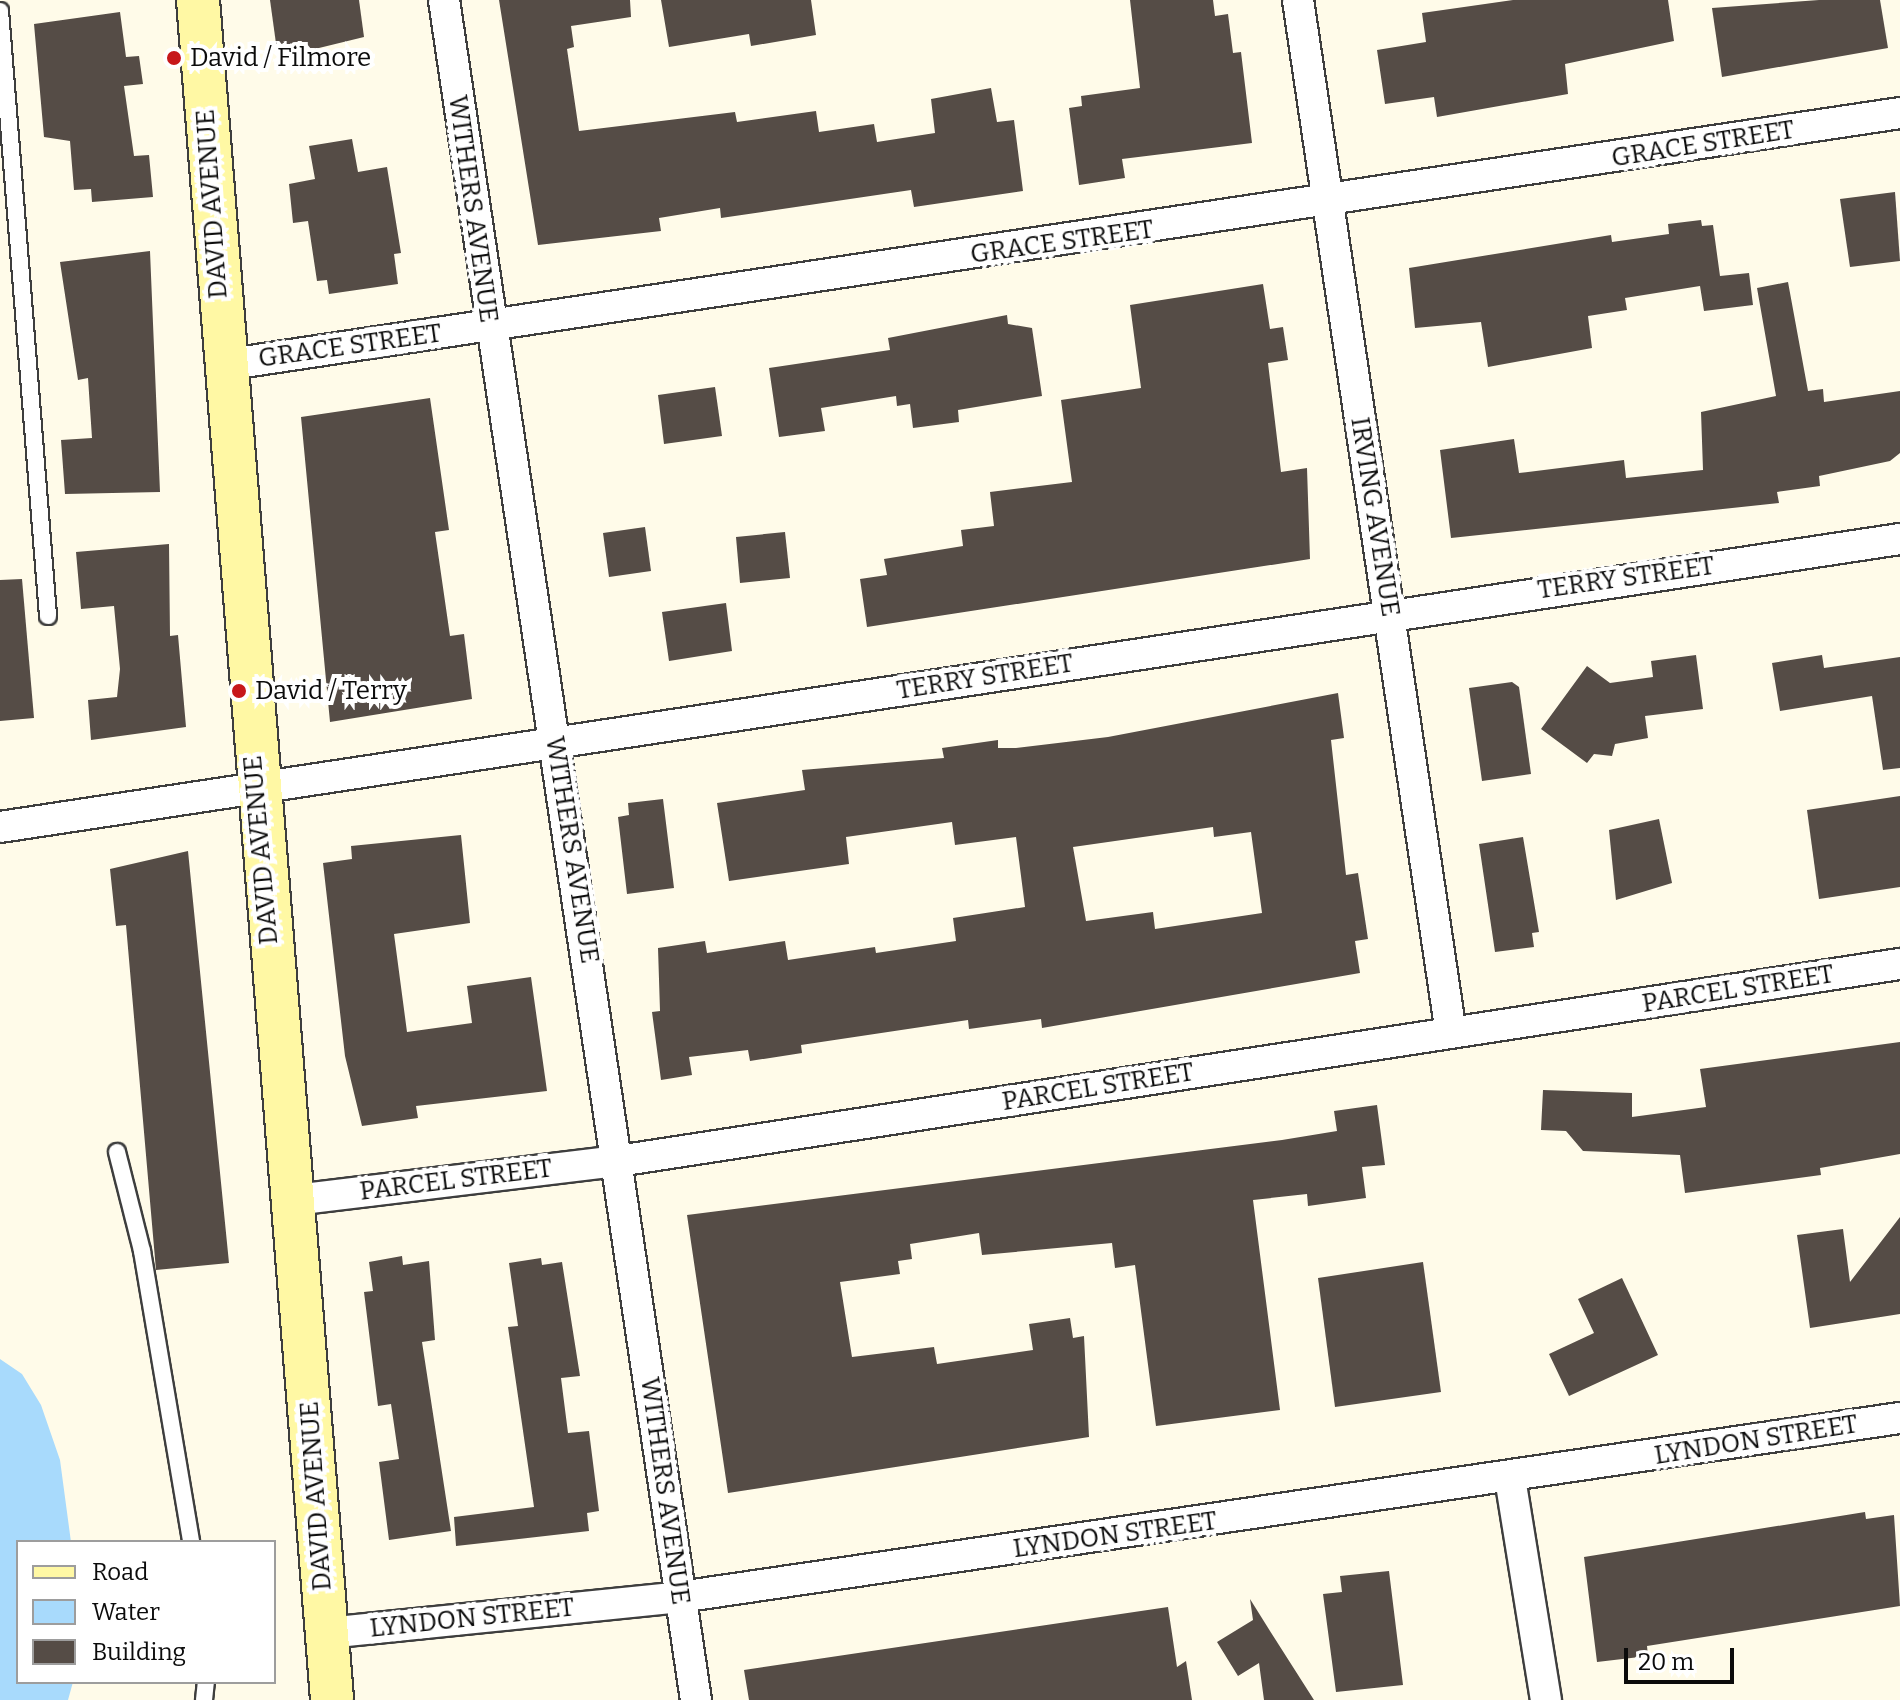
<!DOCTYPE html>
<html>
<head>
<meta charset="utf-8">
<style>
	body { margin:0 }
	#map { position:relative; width:1900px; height:1700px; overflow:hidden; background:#fffbe9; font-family:Bitter,serif }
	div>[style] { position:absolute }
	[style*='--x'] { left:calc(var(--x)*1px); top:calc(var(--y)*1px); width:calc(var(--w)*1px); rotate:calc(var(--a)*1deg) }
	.water>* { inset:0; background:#a8dafc }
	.building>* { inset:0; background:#554c46 }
	.roads { filter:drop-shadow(2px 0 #3e3e3e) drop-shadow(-2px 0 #3e3e3e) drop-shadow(0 2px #3e3e3e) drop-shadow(0 -2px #3e3e3e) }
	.service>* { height:16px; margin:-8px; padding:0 8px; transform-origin:8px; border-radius:8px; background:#fff }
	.minor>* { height:30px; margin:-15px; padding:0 15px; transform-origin:15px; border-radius:15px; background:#fff }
	.secondary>* { height:42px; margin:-21px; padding:0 21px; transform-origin:21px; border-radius:21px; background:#fff8a4 }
	.dots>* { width:22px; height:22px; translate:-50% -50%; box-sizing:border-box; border:4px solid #fff; border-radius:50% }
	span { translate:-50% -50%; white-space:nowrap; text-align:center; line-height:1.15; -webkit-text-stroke:8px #fff; paint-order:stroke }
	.poi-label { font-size:26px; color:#0b0b0b }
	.left { translate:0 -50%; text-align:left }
	.street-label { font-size:26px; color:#0b0b0b }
	.legend { position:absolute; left:16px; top:1540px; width:260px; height:144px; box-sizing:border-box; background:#fff; border:2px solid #9d9d9d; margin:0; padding:10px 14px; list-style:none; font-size:24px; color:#0b0b0b }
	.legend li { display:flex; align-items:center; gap:16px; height:40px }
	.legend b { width:40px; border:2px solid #9d9d9d }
	.scale { position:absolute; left:1624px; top:1648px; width:110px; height:36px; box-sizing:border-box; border:4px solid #0b0b0b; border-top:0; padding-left:10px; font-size:24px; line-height:28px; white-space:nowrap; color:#0b0b0b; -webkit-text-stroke:6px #fff; paint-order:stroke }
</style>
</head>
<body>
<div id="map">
	<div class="water">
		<div style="clip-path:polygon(0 1359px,22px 1374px,41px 1405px,60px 1460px,71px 1542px,18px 1542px,18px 1682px,73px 1682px,68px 1700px,0 1700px)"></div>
	</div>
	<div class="building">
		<div style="clip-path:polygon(270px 0,359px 0,364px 37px,278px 58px)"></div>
		<div style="clip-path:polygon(499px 0,630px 0,631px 17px,571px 26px,574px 47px,567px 49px,579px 131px,735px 112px,737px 122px,816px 111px,819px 132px,874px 124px,877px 142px,935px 133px,931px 99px,991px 88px,997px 122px,1014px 120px,1023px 191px,914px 207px,911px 190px,721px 218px,720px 208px,659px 218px,661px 231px,538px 245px)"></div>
		<div style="clip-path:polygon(661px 0,811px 0,816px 35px,751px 46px,749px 34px,669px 47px)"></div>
		<div style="clip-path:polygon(1130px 0,1213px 0,1215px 16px,1228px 14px,1233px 53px,1241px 52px,1252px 143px,1122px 159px,1125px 178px,1079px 185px,1069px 108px,1082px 106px,1081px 96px,1140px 88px)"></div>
		<div style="clip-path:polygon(1513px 0,1668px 0,1674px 41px,1565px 64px,1568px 94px,1437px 117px,1434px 97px,1385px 104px,1377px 50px,1426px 42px,1422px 13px)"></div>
		<div style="clip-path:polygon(1819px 0,1880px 0,1888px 48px,1722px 77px,1712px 8px)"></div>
		<div style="clip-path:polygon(120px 12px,126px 57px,139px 56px,143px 84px,124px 86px,134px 156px,149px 155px,153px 197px,92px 202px,91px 189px,74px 190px,70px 141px,44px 137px,34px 24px)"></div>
		<div style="clip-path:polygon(352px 139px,358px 172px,387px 167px,401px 253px,394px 254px,398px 284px,329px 294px,327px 280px,317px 281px,308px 221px,293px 223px,289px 184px,315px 179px,309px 146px)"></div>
		<div style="clip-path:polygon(1895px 192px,1900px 261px,1850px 267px,1840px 199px)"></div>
		<div style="clip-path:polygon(1701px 220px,1702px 226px,1713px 225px,1720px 276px,1749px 273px,1753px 305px,1704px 311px,1700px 286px,1625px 298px,1627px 310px,1588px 316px,1592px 348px,1488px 367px,1481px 322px,1415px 328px,1409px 268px,1611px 235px,1612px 242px,1669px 234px,1668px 224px)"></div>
		<div style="clip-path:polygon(150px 251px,160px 492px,65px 494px,61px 440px,92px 438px,88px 378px,78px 380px,60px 262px)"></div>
		<div style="clip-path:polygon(1788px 282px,1808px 391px,1823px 389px,1824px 402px,1900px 391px,1900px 453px,1890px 461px,1819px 476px,1820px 486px,1777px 492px,1779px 503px,1451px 538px,1440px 450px,1514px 439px,1519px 473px,1624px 460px,1626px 478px,1703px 470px,1701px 412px,1776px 396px,1757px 288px)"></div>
		<div style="clip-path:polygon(1263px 284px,1270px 329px,1283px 327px,1288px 360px,1268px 363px,1281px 472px,1307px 468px,1310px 559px,867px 627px,860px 579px,887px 575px,884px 559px,963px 546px,961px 530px,994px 526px,990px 492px,1072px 482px,1061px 400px,1141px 388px,1130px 305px)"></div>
		<div style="clip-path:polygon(1007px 315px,1008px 324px,1032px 328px,1042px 396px,958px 410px,959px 422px,913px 428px,910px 404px,897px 406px,896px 396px,821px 408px,825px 431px,779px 437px,769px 368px,890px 350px,888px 338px)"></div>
		<div style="clip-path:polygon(715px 387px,722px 436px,664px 444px,658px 395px)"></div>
		<div style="clip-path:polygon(430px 398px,449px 530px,435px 532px,450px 636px,464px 634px,472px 699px,330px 722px,301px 417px)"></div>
		<div style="clip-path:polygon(645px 527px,651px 571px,609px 577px,603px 533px)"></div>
		<div style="clip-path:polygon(785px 532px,790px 578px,740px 583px,736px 537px)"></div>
		<div style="clip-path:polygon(169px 544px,170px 636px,178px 635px,186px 727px,91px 740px,88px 700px,117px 697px,120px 669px,114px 606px,81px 609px,76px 552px)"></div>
		<div style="clip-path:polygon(22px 579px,34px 718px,0 721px,0 580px)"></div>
		<div style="clip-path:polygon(726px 603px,732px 651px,669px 661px,662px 612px)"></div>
		<div style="clip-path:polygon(1696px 655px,1703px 709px,1645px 716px,1648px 738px,1615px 744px,1612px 756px,1594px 754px,1587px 763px,1541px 729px,1587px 666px,1610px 683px,1653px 677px,1651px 661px)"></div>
		<div style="clip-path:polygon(1822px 655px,1824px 668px,1900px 657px,1900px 768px,1883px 770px,1872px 696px,1780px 711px,1772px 663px)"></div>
		<div style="clip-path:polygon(1512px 682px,1519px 687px,1531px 774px,1482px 781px,1469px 688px)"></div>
		<div style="clip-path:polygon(evenodd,1338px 693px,1344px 738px,1331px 740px,1346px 875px,1358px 873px,1368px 939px,1355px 941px,1360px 973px,1042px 1028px,1041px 1019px,969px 1029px,968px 1020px,801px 1045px,802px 1053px,750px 1061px,748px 1050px,689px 1057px,692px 1075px,661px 1080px,652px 1012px,660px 1011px,658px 948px,705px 941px,707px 953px,785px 941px,788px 960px,875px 947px,876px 953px,956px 941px,953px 918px,1025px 907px,1016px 837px,955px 845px,952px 822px,846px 837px,849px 864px,729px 881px,717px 803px,805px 790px,802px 770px,944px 758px,942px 748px,998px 740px,998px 748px,1016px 748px,1108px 737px,1338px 693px,1213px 827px,1214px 837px,1251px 832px,1262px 913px,1155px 929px,1153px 912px,1086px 921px,1073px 847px,1213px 827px)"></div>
		<div style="clip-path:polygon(1900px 796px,1900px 887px,1819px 899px,1807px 810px)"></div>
		<div style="clip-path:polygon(663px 799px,674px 888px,627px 894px,618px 817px,629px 815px,628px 803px)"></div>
		<div style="clip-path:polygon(1659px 819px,1672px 883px,1616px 900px,1609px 830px)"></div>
		<div style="clip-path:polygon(461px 835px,470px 923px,394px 934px,407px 1032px,472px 1023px,467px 986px,531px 977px,547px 1091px,416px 1106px,418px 1118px,362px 1126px,345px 1056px,323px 863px,352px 859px,351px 846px)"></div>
		<div style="clip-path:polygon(1523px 837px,1539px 932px,1532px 933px,1534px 947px,1495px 952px,1479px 844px)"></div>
		<div style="clip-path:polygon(188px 851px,229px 1263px,156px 1270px,126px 925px,116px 926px,110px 869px)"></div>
		<div style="clip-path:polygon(1900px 1042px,1900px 1154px,1820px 1168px,1821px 1175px,1685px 1193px,1680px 1155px,1583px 1151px,1566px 1131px,1541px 1130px,1543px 1090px,1632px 1093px,1632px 1117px,1706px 1107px,1700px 1069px)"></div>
		<div style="clip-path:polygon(1377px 1105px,1385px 1165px,1362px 1167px,1366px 1198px,1308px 1206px,1307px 1194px,1253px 1200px,1280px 1410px,1156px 1426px,1135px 1265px,1115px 1268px,1112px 1243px,982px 1255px,979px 1233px,910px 1244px,912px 1259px,898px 1261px,900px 1274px,840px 1282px,852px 1357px,934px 1347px,937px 1364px,1033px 1350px,1029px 1324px,1070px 1318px,1073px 1338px,1084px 1336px,1089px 1437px,728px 1493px,687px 1215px,1282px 1140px,1337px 1131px,1334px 1111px)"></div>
		<div style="clip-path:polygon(1900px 1217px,1900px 1314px,1810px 1328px,1797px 1235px,1843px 1229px,1850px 1282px)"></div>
		<div style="clip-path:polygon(402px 1256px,403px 1265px,429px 1261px,435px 1340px,422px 1342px,451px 1531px,389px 1540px,379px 1462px,399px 1459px,391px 1404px,378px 1406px,364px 1292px,373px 1291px,369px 1262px)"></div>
		<div style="clip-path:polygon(541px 1258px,542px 1265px,562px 1262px,580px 1376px,561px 1378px,568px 1433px,589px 1431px,599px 1511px,587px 1513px,589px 1531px,456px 1546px,454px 1517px,534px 1507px,508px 1327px,518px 1326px,509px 1263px)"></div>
		<div style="clip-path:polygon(1423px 1262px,1441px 1392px,1335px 1407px,1318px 1278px)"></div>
		<div style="clip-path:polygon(1622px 1278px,1658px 1355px,1569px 1396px,1549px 1354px,1594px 1333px,1578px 1299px)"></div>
		<div style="clip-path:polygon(1865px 1512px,1866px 1519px,1894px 1515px,1900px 1606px,1647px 1646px,1648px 1656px,1597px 1662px,1584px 1557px)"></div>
		<div style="clip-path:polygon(1389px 1571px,1403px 1685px,1336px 1692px,1323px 1594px,1342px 1592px,1340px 1576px)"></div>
		<div style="clip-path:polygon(1250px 1599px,1270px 1631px,1314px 1700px,1264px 1700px,1259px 1663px,1238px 1676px,1217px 1642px,1253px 1620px)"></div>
		<div style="clip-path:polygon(1168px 1607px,1177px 1667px,1186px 1661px,1192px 1700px,749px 1700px,744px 1670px)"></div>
	</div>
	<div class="roads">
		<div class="service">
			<div style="--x:0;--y:11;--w:607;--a:85.46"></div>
			<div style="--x:117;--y:1152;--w:102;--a:75.8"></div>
			<div style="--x:142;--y:1251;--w:295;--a:80.4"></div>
			<div style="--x:204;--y:1700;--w:18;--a:-84"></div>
		</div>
		<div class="minor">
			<div style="--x:444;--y:0;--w:1719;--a:81.57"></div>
			<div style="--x:1298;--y:0;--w:1044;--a:81.58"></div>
			<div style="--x:224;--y:365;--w:1695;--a:-8.55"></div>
			<div style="--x:0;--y:827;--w:1922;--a:-8.62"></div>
			<div style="--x:294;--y:1200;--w:326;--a:-6.9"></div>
			<div style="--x:618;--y:1161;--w:1297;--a:-8.74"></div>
			<div style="--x:1510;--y:1478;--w:225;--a:80.8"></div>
			<div style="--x:327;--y:1633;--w:355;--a:-5.8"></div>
			<div style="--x:680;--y:1597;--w:1233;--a:-8.35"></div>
		</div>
		<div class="secondary">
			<div style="--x:198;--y:0;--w:1705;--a:85.49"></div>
		</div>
	</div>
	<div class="dots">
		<div style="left:174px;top:58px;background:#c7171a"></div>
		<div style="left:239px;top:691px;background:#c7171a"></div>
	</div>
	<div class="poi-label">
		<span class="left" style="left:190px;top:58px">David / Filmore</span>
		<span class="left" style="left:255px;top:691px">David / Terry</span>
	</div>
	<div class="street-label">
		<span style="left:1703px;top:144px;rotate:-9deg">GRACE STREET</span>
		<span style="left:212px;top:204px;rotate:-94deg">DAVID AVENUE</span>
		<span style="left:473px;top:209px;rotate:82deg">WITHERS AVENUE</span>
		<span style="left:1062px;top:242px;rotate:-8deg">GRACE STREET</span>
		<span style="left:350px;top:346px;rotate:-8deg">GRACE STREET</span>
		<span style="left:1375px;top:517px;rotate:81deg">IRVING AVENUE</span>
		<span style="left:1626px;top:578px;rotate:-8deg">TERRY STREET</span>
		<span style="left:985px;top:677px;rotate:-9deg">TERRY STREET</span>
		<span style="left:261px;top:850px;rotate:-95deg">DAVID AVENUE</span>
		<span style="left:572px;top:850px;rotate:81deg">WITHERS AVENUE</span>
		<span style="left:1738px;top:989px;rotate:-9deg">PARCEL STREET</span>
		<span style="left:1098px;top:1087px;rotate:-9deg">PARCEL STREET</span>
		<span style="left:456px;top:1180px;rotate:-7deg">PARCEL STREET</span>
		<span style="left:1756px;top:1440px;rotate:-9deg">LYNDON STREET</span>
		<span style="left:665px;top:1491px;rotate:82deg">WITHERS AVENUE</span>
		<span style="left:316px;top:1496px;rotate:-94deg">DAVID AVENUE</span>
		<span style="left:1115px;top:1535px;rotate:-8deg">LYNDON STREET</span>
		<span style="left:472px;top:1618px;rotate:-6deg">LYNDON STREET</span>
	</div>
	<ul class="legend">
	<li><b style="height:10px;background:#fff8a4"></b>Road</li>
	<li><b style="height:22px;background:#a8dafc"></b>Water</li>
	<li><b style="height:22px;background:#554c46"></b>Building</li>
	</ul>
	<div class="scale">20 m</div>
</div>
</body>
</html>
